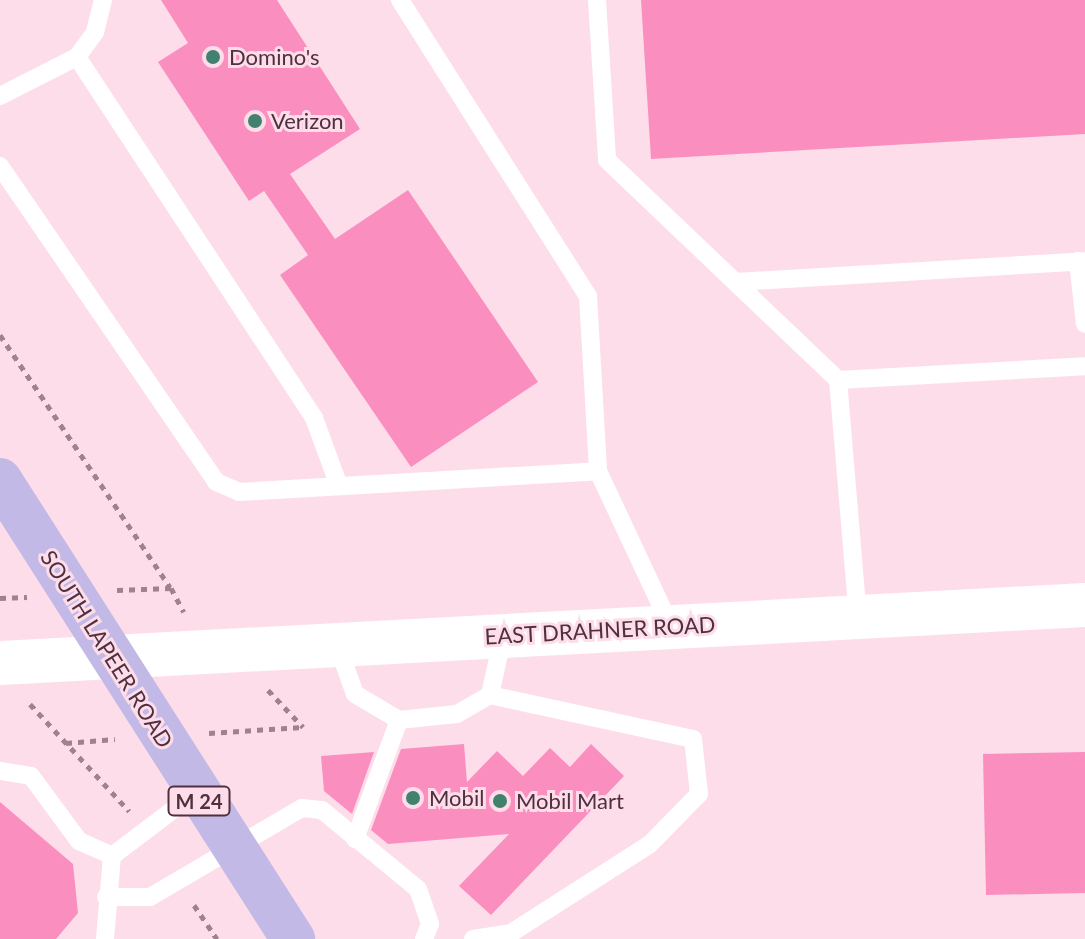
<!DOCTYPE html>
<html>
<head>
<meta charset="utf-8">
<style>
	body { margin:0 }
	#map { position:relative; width:1085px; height:939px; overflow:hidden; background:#feddea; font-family:Lato,sans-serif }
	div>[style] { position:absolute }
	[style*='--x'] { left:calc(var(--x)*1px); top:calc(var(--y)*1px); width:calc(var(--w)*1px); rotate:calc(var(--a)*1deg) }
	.building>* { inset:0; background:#fa8fbf }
	.path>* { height:5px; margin-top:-2.5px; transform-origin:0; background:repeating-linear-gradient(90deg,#a1818e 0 6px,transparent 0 12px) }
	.lane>* { height:18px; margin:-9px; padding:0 9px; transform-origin:9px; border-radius:9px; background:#fff }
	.secondary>* { height:44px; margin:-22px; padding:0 22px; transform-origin:22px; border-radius:22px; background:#fff }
	.primary>* { height:44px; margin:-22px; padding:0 22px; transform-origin:22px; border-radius:22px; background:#c2b9e6 }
	.dots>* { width:22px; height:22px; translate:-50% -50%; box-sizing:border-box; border:4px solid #feddea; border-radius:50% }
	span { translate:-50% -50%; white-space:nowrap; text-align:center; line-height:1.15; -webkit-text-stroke:6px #feddea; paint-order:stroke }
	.shield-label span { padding:2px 6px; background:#feddea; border:2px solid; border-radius:6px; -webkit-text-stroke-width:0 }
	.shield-label { font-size:20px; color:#50303e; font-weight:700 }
	.poi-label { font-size:22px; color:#50303e }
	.left { translate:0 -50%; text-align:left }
	.street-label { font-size:22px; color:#50303e }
</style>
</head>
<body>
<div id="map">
	<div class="building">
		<div style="clip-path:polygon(161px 0,277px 0,360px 129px,290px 174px,335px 239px,408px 190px,538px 382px,411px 467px,280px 275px,308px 255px,264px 191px,249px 201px,158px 62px,188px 43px)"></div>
		<div style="clip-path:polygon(641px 0,1085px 0,1085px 134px,651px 159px)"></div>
		<div style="clip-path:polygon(464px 744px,467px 782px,497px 751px,523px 776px,550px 748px,570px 767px,591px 744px,624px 776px,491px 915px,459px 886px,509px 834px,388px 844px,371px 830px,401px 749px)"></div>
		<div style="clip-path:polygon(374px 752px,352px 814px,324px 791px,321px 756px)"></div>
		<div style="clip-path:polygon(1085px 752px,1085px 893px,986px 895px,983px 754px)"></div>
		<div style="clip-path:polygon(0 802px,73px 864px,78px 913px,56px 939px,0 939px)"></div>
	</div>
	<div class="path">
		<div style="--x:0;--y:335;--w:304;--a:56"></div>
		<div style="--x:117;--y:590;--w:54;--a:-2.1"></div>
		<div style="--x:171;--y:588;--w:27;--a:62"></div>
		<div style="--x:0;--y:598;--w:27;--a:-2"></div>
		<div style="--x:268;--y:690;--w:51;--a:46.6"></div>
		<div style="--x:30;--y:704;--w:146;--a:47.2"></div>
		<div style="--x:209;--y:733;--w:94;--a:-3.7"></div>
		<div style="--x:66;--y:743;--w:49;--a:-4.7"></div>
		<div style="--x:194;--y:905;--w:41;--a:55.9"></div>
	</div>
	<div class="lane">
		<div style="--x:400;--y:0;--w:351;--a:57.6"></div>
		<div style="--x:588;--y:296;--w:175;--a:86.7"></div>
		<div style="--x:598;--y:471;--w:172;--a:64.9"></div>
		<div style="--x:597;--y:0;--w:160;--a:86.4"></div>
		<div style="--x:607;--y:160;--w:319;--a:43.6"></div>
		<div style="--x:838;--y:380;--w:238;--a:85.2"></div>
		<div style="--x:77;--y:57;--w:432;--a:56.7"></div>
		<div style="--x:314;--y:418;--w:72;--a:69.8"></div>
		<div style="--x:0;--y:96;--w:86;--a:-26.9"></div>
		<div style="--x:77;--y:57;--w:31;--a:-54"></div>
		<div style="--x:95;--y:32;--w:33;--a:-76"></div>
		<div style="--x:0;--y:166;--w:383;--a:55.6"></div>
		<div style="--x:216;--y:482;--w:25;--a:23"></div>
		<div style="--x:239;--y:492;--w:360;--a:-3.3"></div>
		<div style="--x:1078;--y:261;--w:63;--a:83.7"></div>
		<div style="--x:735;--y:282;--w:351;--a:-3.4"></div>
		<div style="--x:838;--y:380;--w:247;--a:-3.2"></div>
		<div style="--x:337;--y:644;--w:53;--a:70.2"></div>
		<div style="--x:355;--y:694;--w:51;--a:30.6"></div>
		<div style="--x:399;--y:720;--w:58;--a:-5.9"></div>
		<div style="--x:457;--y:714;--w:38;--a:-30"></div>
		<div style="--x:490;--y:695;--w:60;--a:-77.6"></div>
		<div style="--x:0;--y:771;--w:31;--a:9"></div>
		<div style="--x:31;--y:776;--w:81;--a:53.6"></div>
		<div style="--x:79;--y:841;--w:36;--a:24"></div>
		<div style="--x:355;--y:839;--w:127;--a:-69.7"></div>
		<div style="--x:106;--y:897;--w:44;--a:0"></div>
		<div style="--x:150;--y:897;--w:176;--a:-30.4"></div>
		<div style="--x:302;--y:808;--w:20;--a:6"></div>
		<div style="--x:322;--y:810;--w:124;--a:39.5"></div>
		<div style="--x:418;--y:889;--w:37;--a:71"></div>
		<div style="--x:430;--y:924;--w:16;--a:112"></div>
		<div style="--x:105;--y:939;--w:83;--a:-85.2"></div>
		<div style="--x:112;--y:856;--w:103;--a:-37.1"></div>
		<div style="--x:473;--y:939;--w:38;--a:-9"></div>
		<div style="--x:511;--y:933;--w:165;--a:-32.6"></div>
		<div style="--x:650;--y:844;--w:70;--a:-45.6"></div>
		<div style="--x:699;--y:794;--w:55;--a:-96.2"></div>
		<div style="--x:693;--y:739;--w:208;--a:-167.8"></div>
	</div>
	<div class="secondary">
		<div style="--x:0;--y:663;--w:1087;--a:-3.06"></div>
	</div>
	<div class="primary">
		<div style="--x:0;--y:480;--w:545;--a:57.45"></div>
	</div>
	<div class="dots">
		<div style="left:213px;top:57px;background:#42816e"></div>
		<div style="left:255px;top:121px;background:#42816e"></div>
		<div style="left:413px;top:798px;background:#42816e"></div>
		<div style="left:500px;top:801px;background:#42816e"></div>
	</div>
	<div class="shield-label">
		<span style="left:199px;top:801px">M 24</span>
	</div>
	<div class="poi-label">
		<span class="left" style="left:229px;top:57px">Domino's</span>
		<span class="left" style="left:271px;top:121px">Verizon</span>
		<span class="left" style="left:429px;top:798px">Mobil</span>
		<span class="left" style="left:516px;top:801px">Mobil Mart</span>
	</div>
	<div class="street-label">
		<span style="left:600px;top:630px;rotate:-3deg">EAST DRAHNER ROAD</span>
		<span style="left:107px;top:649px;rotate:58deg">SOUTH LAPEER ROAD</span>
	</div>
</div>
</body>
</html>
